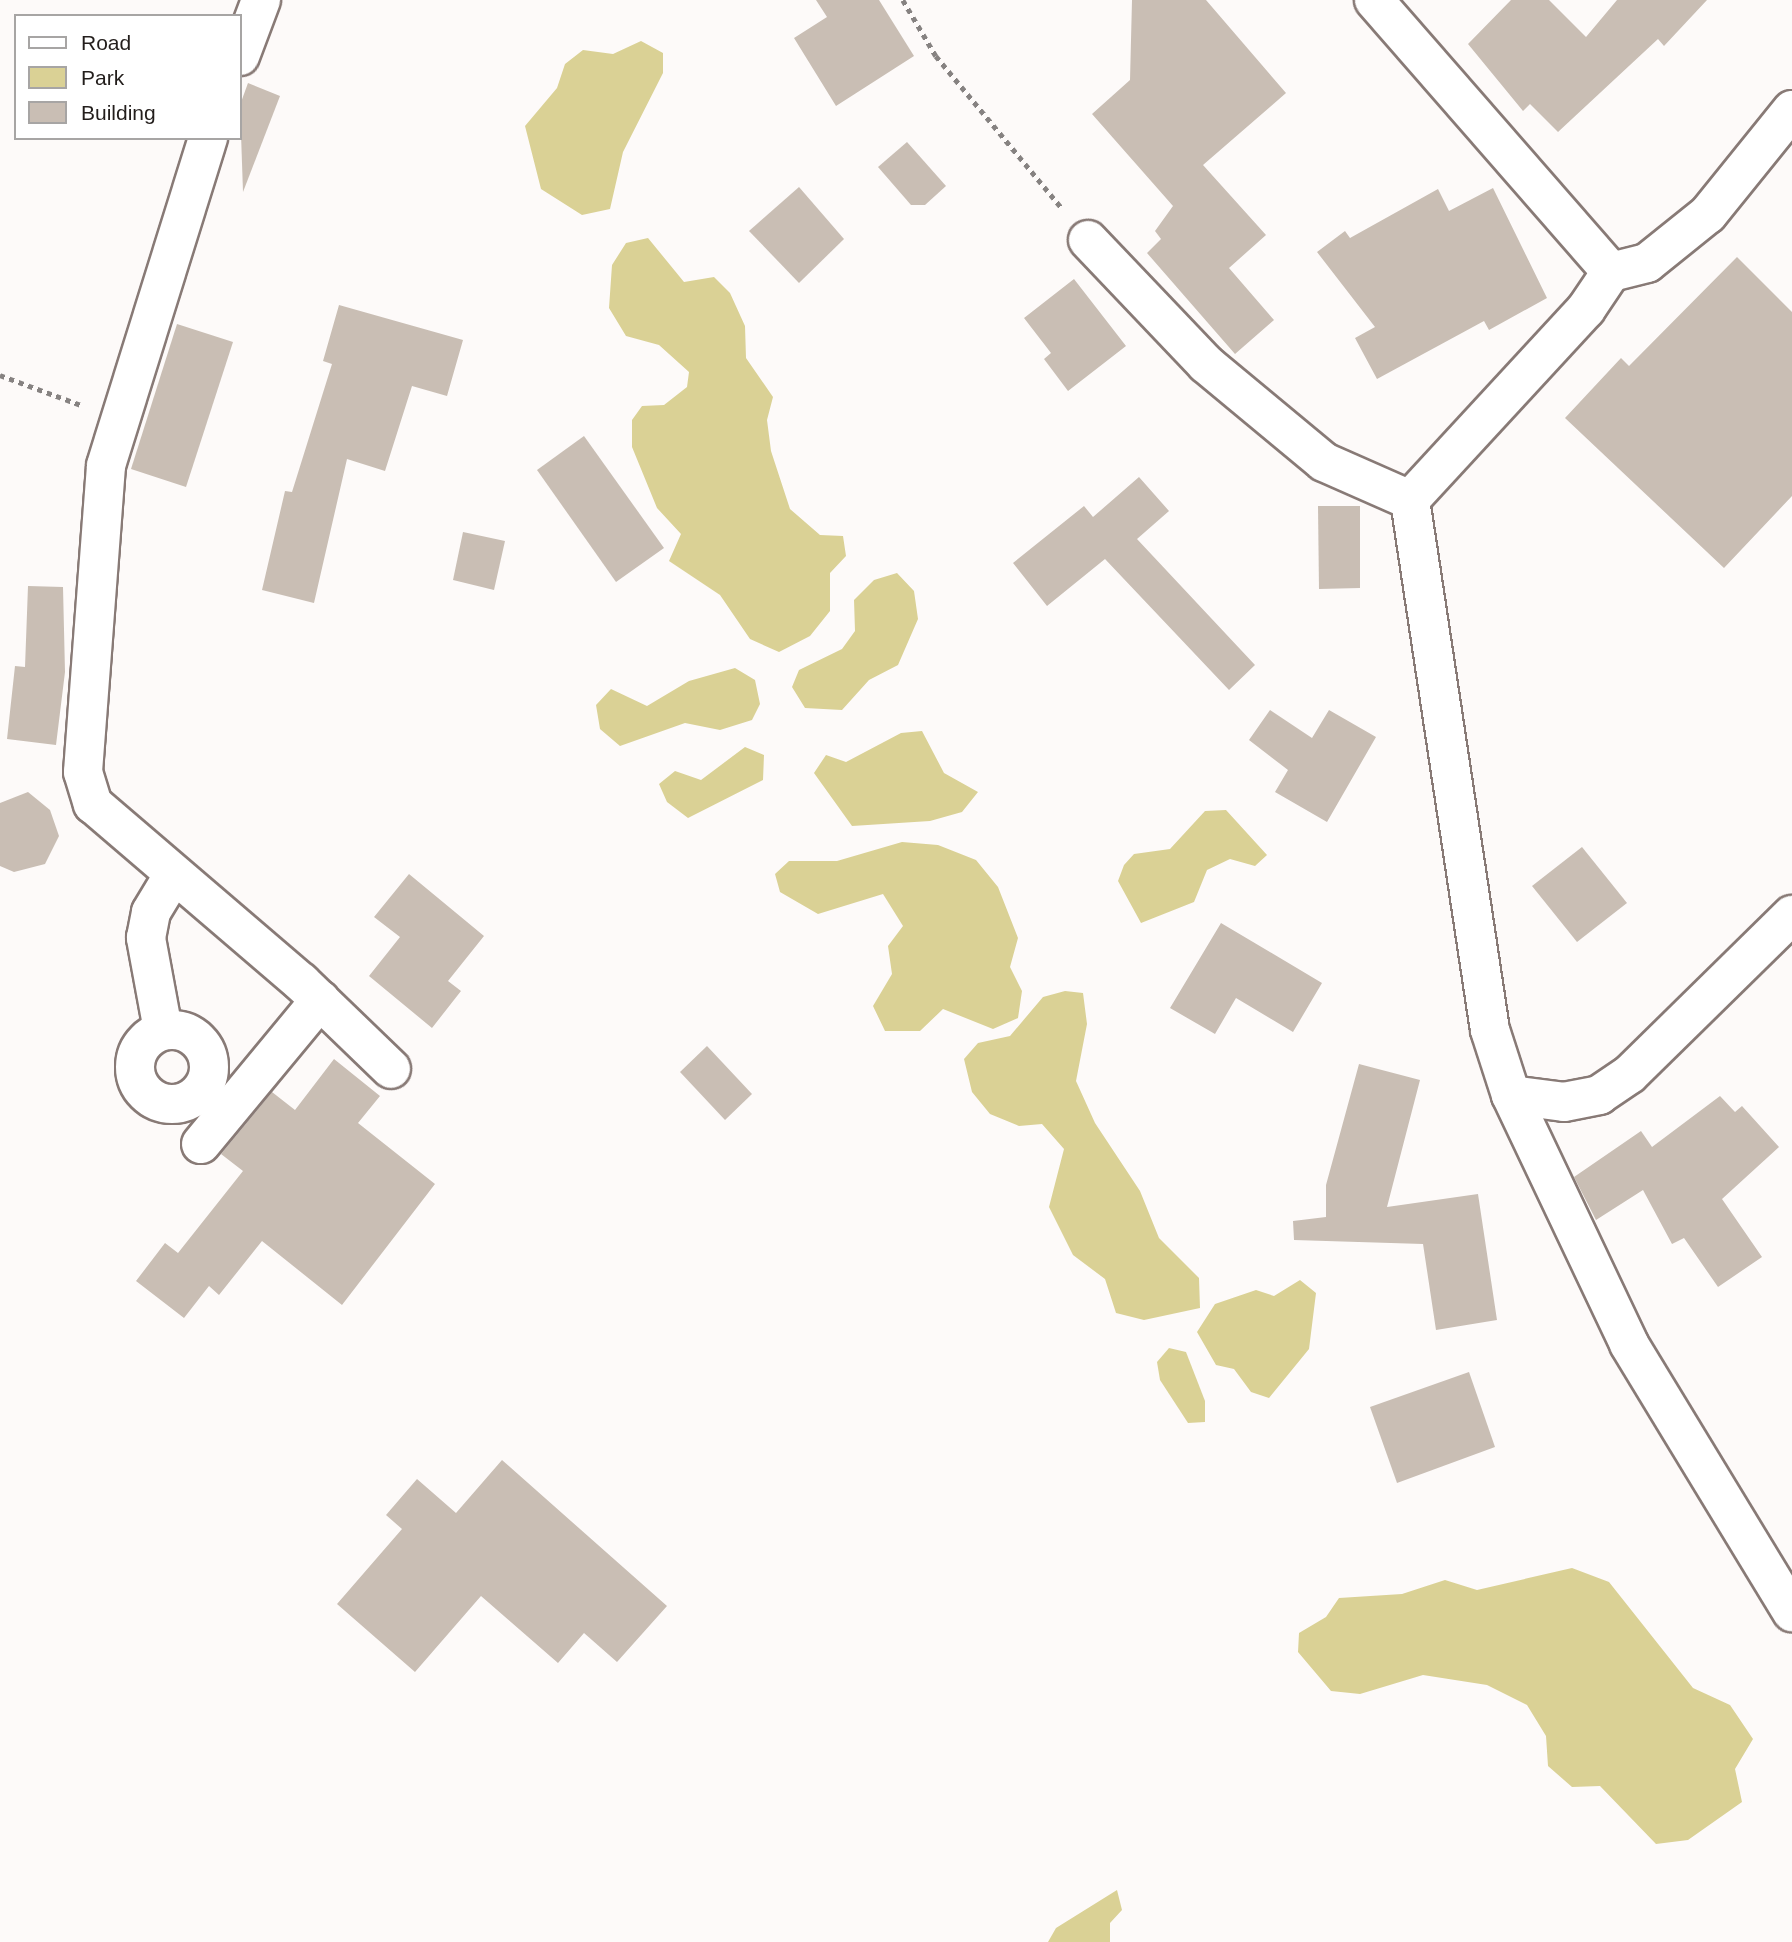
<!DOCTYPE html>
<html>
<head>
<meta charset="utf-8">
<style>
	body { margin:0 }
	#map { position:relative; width:1792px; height:1942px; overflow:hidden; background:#fdfaf9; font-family:Arial,sans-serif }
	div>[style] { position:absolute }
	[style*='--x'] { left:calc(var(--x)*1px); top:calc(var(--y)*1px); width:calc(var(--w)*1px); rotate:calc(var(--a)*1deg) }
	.green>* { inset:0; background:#dad195 }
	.building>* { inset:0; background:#c9beb4 }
	.path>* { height:4.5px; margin-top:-2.25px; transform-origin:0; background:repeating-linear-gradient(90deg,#868281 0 5px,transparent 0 10px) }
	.roads { filter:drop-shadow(2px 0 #887a76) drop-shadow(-2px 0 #887a76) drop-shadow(0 2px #887a76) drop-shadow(0 -2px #887a76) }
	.minor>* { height:38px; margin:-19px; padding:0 19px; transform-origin:19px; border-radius:19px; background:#fff }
	.minor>.ring { margin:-19px; padding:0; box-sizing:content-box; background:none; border:38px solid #fff; border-radius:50% }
	span { translate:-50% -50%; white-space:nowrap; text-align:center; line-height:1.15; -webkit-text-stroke:5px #fff; paint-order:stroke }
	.legend { position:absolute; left:14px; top:14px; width:228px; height:126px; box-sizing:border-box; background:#fff; border:2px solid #a7a5a4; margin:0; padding:9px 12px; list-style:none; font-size:21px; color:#231e1c }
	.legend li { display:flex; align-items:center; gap:14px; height:35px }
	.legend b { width:35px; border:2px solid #a7a5a4 }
</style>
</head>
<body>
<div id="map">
	<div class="green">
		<div style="clip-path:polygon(641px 41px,663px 53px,663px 73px,623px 152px,610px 209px,582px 215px,541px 189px,525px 126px,557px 88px,565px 64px,583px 50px,613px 54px)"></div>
		<div style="clip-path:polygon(648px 238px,684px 282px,714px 277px,730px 293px,745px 326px,746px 358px,773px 397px,767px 420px,771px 451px,790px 509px,820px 535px,843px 536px,846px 556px,830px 573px,830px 611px,810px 636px,779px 652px,750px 639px,720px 595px,669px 561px,681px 534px,657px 508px,632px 447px,632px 420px,642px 406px,664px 405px,687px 387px,689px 372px,659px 345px,626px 336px,609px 308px,612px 265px,626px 243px)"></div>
		<div style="clip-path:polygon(897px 573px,914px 591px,918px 619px,898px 665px,869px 680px,842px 710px,805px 708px,792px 687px,799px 670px,842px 649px,855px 631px,854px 600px,874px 580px)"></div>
		<div style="clip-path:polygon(735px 668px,755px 680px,760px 704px,752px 720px,720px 730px,685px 723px,620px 746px,600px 729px,596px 705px,611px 689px,647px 706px,689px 681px)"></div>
		<div style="clip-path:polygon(922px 731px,944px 773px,978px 792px,962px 812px,930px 821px,852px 826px,814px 773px,826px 755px,846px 762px,901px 733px)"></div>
		<div style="clip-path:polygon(745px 747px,764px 755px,763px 780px,688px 818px,667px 802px,659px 784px,675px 771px,701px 780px)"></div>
		<div style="clip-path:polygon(1226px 810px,1267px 855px,1255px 866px,1230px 859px,1207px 870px,1194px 902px,1141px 923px,1118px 881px,1124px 865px,1134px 854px,1170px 849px,1205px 811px)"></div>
		<div style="clip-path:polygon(902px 842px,938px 845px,976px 860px,998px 887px,1018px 938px,1010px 967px,1022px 991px,1018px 1018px,993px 1029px,943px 1009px,920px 1031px,885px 1031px,873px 1006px,892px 974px,888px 946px,903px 926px,883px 894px,818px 914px,780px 892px,775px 874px,789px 861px,837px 861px)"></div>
		<div style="clip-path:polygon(1065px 991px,1083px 993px,1087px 1024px,1076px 1081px,1095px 1123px,1140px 1191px,1159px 1238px,1199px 1278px,1200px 1308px,1144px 1320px,1116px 1313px,1105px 1279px,1073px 1255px,1049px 1207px,1064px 1149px,1042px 1124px,1019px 1126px,990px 1114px,972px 1092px,964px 1059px,978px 1043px,1010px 1036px,1043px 997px)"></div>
		<div style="clip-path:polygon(1300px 1280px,1316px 1293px,1309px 1349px,1269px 1398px,1251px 1392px,1234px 1369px,1216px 1365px,1197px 1332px,1215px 1304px,1256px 1290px,1274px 1296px)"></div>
		<div style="clip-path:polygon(1169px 1348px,1186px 1352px,1205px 1401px,1205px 1422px,1188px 1423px,1160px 1380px,1157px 1362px)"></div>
		<div style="clip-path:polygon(1572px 1568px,1609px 1582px,1693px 1688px,1730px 1705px,1753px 1739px,1735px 1769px,1742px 1802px,1688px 1840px,1656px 1844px,1600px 1786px,1572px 1787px,1548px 1766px,1546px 1736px,1527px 1705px,1487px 1685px,1423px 1675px,1360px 1694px,1331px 1691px,1298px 1652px,1299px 1633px,1326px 1617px,1339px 1598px,1402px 1594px,1445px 1580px,1477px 1590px)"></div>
		<div style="clip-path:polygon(1117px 1890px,1122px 1910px,1110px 1923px,1110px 1942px,1048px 1942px,1056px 1928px)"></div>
	</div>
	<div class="building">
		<div style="clip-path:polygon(816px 0,879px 0,914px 56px,836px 106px,794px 38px,827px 17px)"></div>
		<div style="clip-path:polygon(1132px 0,1206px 0,1286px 93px,1203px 165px,1266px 235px,1229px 268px,1274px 320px,1235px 354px,1147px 253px,1161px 239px,1155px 231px,1173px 206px,1092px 114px,1130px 80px)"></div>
		<div style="clip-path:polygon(1511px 0,1549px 0,1586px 37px,1617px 0,1707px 0,1664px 46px,1658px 39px,1558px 132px,1530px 104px,1523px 111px,1468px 44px)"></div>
		<div style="clip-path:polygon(248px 83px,280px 96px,243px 192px,240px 105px)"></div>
		<div style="clip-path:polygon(907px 142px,946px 186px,925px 205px,911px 205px,878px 167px)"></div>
		<div style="clip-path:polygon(799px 187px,844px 239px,799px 283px,749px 231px)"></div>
		<div style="clip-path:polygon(1493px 188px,1547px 298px,1489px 330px,1484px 321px,1377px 379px,1355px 338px,1375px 327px,1317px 252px,1345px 231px,1350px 238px,1438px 189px,1449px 211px)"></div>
		<div style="clip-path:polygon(1737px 257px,1792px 312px,1792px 496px,1724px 568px,1565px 418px,1621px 358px,1629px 366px)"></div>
		<div style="clip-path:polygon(1074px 279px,1126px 346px,1068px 391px,1044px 359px,1051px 353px,1024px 318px)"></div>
		<div style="clip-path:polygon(339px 305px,463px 340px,447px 396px,412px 386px,385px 471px,347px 459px,314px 603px,262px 590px,285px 491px,292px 492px,332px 364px,323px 361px)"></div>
		<div style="clip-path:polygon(177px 324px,233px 342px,186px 487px,131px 469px)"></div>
		<div style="clip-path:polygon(584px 436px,664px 548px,616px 582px,537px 470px)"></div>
		<div style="clip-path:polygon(1139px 477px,1169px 511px,1137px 539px,1255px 665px,1229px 690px,1105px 559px,1047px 606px,1013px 563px,1084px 506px,1093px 517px)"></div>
		<div style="clip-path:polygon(1318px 506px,1360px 506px,1360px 588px,1319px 589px)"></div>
		<div style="clip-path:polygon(463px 532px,505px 541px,494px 590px,453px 580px)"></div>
		<div style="clip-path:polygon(28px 586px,63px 587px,65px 672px,56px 745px,7px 739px,15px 666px,25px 667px)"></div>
		<div style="clip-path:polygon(1270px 710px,1312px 738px,1329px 710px,1376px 737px,1327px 822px,1275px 792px,1288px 770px,1249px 740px)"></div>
		<div style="clip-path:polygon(28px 792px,50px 810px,59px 836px,45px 864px,14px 872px,0 866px,0 803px)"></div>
		<div style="clip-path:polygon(1582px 847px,1627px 903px,1577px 942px,1532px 886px)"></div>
		<div style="clip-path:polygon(409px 874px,484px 936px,448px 981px,461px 991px,432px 1028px,369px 976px,400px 937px,374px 917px)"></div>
		<div style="clip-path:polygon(1221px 923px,1322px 983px,1293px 1032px,1236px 998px,1215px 1034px,1170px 1008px)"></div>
		<div style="clip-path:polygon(707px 1046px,752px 1094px,725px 1120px,680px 1072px)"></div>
		<div style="clip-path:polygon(334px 1059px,380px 1096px,358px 1123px,435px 1184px,342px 1305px,262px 1241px,219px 1295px,209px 1286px,184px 1318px,136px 1281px,165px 1243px,178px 1253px,243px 1171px,221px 1154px,272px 1092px,295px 1110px)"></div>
		<div style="clip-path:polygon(1359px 1064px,1420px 1080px,1387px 1207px,1478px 1194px,1497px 1320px,1436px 1330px,1423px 1244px,1294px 1240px,1293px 1221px,1326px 1217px,1326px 1185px)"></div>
		<div style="clip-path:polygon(1720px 1096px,1735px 1112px,1742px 1106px,1779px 1147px,1722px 1199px,1762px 1257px,1718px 1287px,1684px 1238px,1672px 1244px,1643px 1190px,1596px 1220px,1574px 1177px,1641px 1131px,1652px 1147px)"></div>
		<div style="clip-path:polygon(1469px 1372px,1495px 1447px,1397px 1483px,1370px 1407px)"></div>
		<div style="clip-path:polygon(502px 1460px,667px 1606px,617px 1662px,584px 1633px,558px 1663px,481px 1596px,415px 1672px,337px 1604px,402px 1529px,386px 1515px,417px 1479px,456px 1513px)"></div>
	</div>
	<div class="path">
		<div style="--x:903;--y:0;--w:65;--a:59.5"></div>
		<div style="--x:936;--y:56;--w:196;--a:50.4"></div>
		<div style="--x:0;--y:375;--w:86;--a:20.3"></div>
	</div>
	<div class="roads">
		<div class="minor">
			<div style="--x:1374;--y:0;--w:361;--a:48.9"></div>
			<div style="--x:240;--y:56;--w:60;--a:-69.4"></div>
			<div style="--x:1792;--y:110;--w:134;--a:128.9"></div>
			<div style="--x:1708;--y:214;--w:78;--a:141.2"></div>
			<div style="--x:1647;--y:263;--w:37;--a:166"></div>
			<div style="--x:1611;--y:272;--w:45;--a:124"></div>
			<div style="--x:1586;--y:309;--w:260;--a:132.7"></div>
			<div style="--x:1410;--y:500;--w:536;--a:81.42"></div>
			<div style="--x:1490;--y:1030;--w:68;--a:72.1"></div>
			<div style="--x:1511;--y:1095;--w:276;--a:64.6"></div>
			<div style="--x:1629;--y:1344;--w:314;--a:58.7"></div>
			<div style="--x:208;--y:138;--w:343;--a:107.3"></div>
			<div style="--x:106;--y:466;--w:307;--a:94.3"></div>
			<div style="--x:83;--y:772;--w:34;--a:73"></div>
			<div style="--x:93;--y:804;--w:274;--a:40.6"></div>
			<div style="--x:301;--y:982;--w:125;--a:44"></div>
			<div style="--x:1088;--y:240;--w:171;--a:46.4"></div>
			<div style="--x:1206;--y:364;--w:153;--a:39.7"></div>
			<div style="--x:1324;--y:462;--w:94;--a:23.8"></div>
			<div class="ring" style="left:135px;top:1030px;width:36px;height:36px"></div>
			<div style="--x:163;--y:1030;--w:94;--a:-100.5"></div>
			<div style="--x:146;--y:938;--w:26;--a:-79"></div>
			<div style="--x:151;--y:912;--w:44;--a:-58.8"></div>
			<div style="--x:1511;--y:1095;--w:53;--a:7.5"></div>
			<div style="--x:1564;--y:1102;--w:36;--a:-11"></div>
			<div style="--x:1599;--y:1095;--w:37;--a:-34"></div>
			<div style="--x:1630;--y:1074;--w:227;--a:-44.5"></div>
			<div style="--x:201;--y:1144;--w:187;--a:-50.4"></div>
		</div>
	</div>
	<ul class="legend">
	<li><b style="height:9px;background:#fff"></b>Road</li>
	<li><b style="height:19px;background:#dad195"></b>Park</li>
	<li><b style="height:19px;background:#c9beb4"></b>Building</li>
	</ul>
</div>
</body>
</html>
